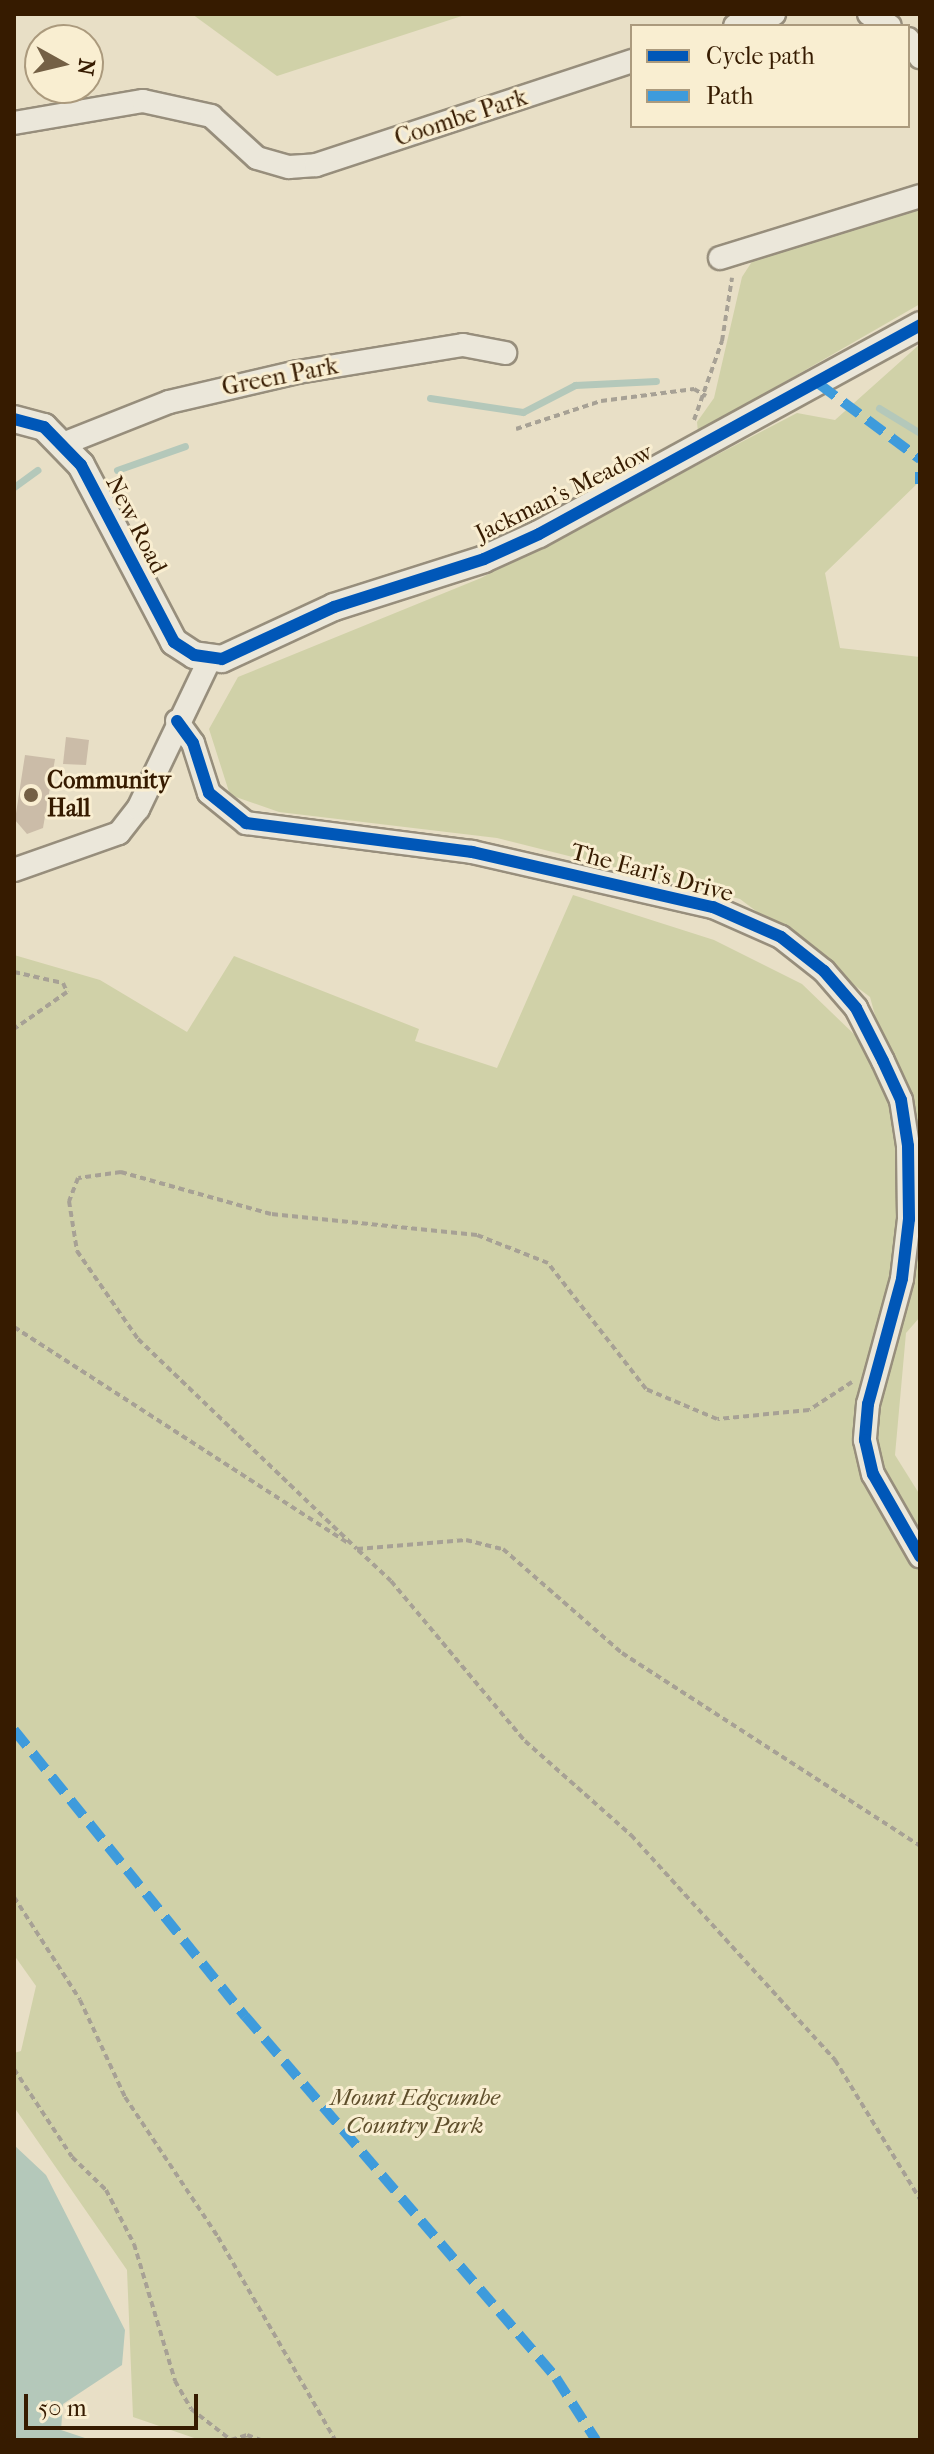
<!DOCTYPE html>
<html>
<head>
<meta charset="utf-8">
<style>
	body { margin:0 }
	#map { position:relative; width:934px; height:2454px; overflow:hidden; background:#e8dfc6; font-family:"IM FELL French Canon",serif }
	div>[style] { position:absolute }
	[style*='--x'] { left:calc(var(--x)*1px); top:calc(var(--y)*1px); width:calc(var(--w)*1px); rotate:calc(var(--a)*1deg) }
	.green>* { inset:0; background:#d0d1a8 }
	.water>* { inset:0; background:#b4c8ba }
	.stream>* { height:7px; margin:-3.5px; padding:0 3.5px; transform-origin:3.5px; border-radius:3.5px; background:#b4c8ba }
	.building>* { inset:0; background:#cbbca8 }
	.path>* { height:4px; margin-top:-2px; transform-origin:0; background:repeating-linear-gradient(90deg,#a7a195 0 6px,transparent 0 10px) }
	.roads { filter:drop-shadow(2px 0 #978e7c) drop-shadow(-2px 0 #978e7c) drop-shadow(0 2px #978e7c) drop-shadow(0 -2px #978e7c) }
	.minor>* { height:22px; margin:-11px; padding:0 11px; transform-origin:11px; border-radius:11px; background:#ebe7da }
	.tertiary>* { height:26px; margin:-13px; padding:0 13px; transform-origin:13px; border-radius:13px; background:#ebe7da }
	.quiet>* { height:10px; margin-top:-5px; transform-origin:0; background:repeating-linear-gradient(90deg,#3e9bdc 0 20px,transparent 0 30px) }
	.cycleway>* { height:12px; margin:-6px; padding:0 6px; transform-origin:6px; border-radius:6px; background:#0057b8 }
	.dots>* { width:22px; height:22px; translate:-50% -50%; box-sizing:border-box; border:4px solid #f9eed1; border-radius:50% }
	span { translate:-50% -50%; white-space:nowrap; text-align:center; line-height:1.15; -webkit-text-stroke:6px #f9eed1; paint-order:stroke }
	.street-label { font-size:24px; color:#361b00 }
	.poi-label { font-size:24px; color:#361b00; font-weight:700 }
	.left { translate:0 -50%; text-align:left }
	.park-label { font-size:24px; color:#5e4e2b; font-style:italic }
	.frame { position:absolute; inset:0; border:16px solid #361b00; pointer-events:none }
	.legend { position:absolute; left:630px; top:24px; width:280px; height:104px; box-sizing:border-box; background:#f9eed1; border:2px solid #ab9a7d; margin:0; padding:10px 14px; list-style:none; font-size:24px; color:#361b00 }
	.legend li { display:flex; align-items:center; gap:16px; height:40px }
	.legend b { width:40px; border:2px solid #ab9a7d }
	.north { position:absolute; left:24px; top:24px; width:80px; height:80px; box-sizing:border-box; background:#f9eed1; border:2px solid #ab9a7d; border-radius:50%; rotate:98deg; font-size:22px; font-weight:700; line-height:32px; text-align:center; color:#361b00 }
	.north::after { content:''; display:block; margin:auto; width:28px; height:36px; background:#746045; clip-path:polygon(50% 0,100% 100%,50% 72%,0 100%) }
	.scale { position:absolute; left:24px; top:2394px; width:174px; height:36px; box-sizing:border-box; border:4px solid #361b00; border-top:0; padding-left:10px; font-size:24px; line-height:28px; white-space:nowrap; color:#361b00; -webkit-text-stroke:6px #f9eed1; paint-order:stroke }
</style>
</head>
<body>
<div id="map">
	<div class="green">
		<div style="clip-path:polygon(192px 14px,468px 14px,277px 76px)"></div>
		<div style="clip-path:polygon(920px 206px,920px 304px,698px 432px,697px 422px,714px 398px,742px 277px,753px 260px)"></div>
		<div style="clip-path:polygon(920px 344px,920px 481px,825px 573px,840px 648px,920px 657px,920px 1317px,906px 1333px,895px 1455px,920px 1495px,920px 2440px,200px 2440px,133px 2417px,127px 2270px,14px 2107px,14px 2053px,21px 2051px,36px 1986px,14px 1955px,14px 955px,100px 980px,187px 1032px,234px 956px,419px 1029px,415px 1041px,497px 1068px,573px 895px,714px 940px,802px 984px,858px 1038px,882px 1041px,870px 997px,740px 899px,497px 838px,279px 812px,230px 795px,209px 729px,238px 677px,481px 578px,797px 413px,835px 420px)"></div>
	</div>
	<div class="water">
		<div style="clip-path:polygon(14px 2145px,46px 2175px,125px 2330px,122px 2365px,63px 2404px,61px 2430px,91px 2440px,14px 2440px)"></div>
	</div>
	<div class="stream">
		<div style="--x:430;--y:398;--w:94;--a:8.6"></div>
		<div style="--x:523;--y:412;--w:59;--a:-27.4"></div>
		<div style="--x:575;--y:385;--w:81;--a:-2.8"></div>
		<div style="--x:879;--y:408;--w:48;--a:31.4"></div>
		<div style="--x:117;--y:470;--w:72;--a:-19.4"></div>
		<div style="--x:14;--y:487;--w:29;--a:-36"></div>
	</div>
	<div class="building">
		<div style="clip-path:polygon(66px 737px,89px 740px,86px 765px,63px 764px)"></div>
		<div style="clip-path:polygon(25px 755px,55px 759px,43px 828px,27px 834px,15px 820px)"></div>
	</div>
	<div class="path">
		<div style="--x:694;--y:420;--w:84;--a:-70.5"></div>
		<div style="--x:722;--y:341;--w:64;--a:-81"></div>
		<div style="--x:516;--y:429;--w:89;--a:-18.2"></div>
		<div style="--x:601;--y:401;--w:94;--a:-7.4"></div>
		<div style="--x:694;--y:389;--w:14;--a:30"></div>
		<div style="--x:14;--y:972;--w:50;--a:12.7"></div>
		<div style="--x:63;--y:983;--w:10;--a:66"></div>
		<div style="--x:67;--y:992;--w:65;--a:145.1"></div>
		<div style="--x:14;--y:1327;--w:398;--a:32.9"></div>
		<div style="--x:852;--y:1382;--w:51;--a:146.9"></div>
		<div style="--x:809;--y:1410;--w:92;--a:174.4"></div>
		<div style="--x:717;--y:1419;--w:77;--a:-157.1"></div>
		<div style="--x:646;--y:1389;--w:160;--a:-127.9"></div>
		<div style="--x:548;--y:1263;--w:76;--a:-158.5"></div>
		<div style="--x:477;--y:1235;--w:207;--a:-174.2"></div>
		<div style="--x:271;--y:1214;--w:156;--a:-164.4"></div>
		<div style="--x:121;--y:1172;--w:43;--a:172.1"></div>
		<div style="--x:78;--y:1178;--w:25;--a:111"></div>
		<div style="--x:69;--y:1201;--w:51;--a:80.9"></div>
		<div style="--x:77;--y:1251;--w:107;--a:55.3"></div>
		<div style="--x:138;--y:1339;--w:303;--a:43.8"></div>
		<div style="--x:357;--y:1549;--w:109;--a:-4.7"></div>
		<div style="--x:466;--y:1540;--w:38;--a:14"></div>
		<div style="--x:503;--y:1549;--w:158;--a:41.2"></div>
		<div style="--x:622;--y:1653;--w:355;--a:32.9"></div>
		<div style="--x:358;--y:1550;--w:45;--a:43.2"></div>
		<div style="--x:391;--y:1581;--w:209;--a:50.1"></div>
		<div style="--x:525;--y:1741;--w:142;--a:41.6"></div>
		<div style="--x:631;--y:1835;--w:304;--a:47.8"></div>
		<div style="--x:835;--y:2060;--w:163;--a:58.6"></div>
		<div style="--x:14;--y:1897;--w:122;--a:57.3"></div>
		<div style="--x:80;--y:2000;--w:107;--a:65.1"></div>
		<div style="--x:125;--y:2097;--w:168;--a:56.4"></div>
		<div style="--x:218;--y:2237;--w:234;--a:60"></div>
		<div style="--x:14;--y:2069;--w:105;--a:56.6"></div>
		<div style="--x:72;--y:2157;--w:47;--a:44.1"></div>
		<div style="--x:106;--y:2190;--w:61;--a:62.6"></div>
		<div style="--x:134;--y:2244;--w:143;--a:73.3"></div>
		<div style="--x:175;--y:2381;--w:32;--a:60"></div>
		<div style="--x:191;--y:2409;--w:51;--a:37.8"></div>
		<div style="--x:231;--y:2440;--w:17;--a:-17"></div>
		<div style="--x:247;--y:2435;--w:15;--a:20"></div>
	</div>
	<div class="roads">
		<div class="minor">
			<div style="--x:869;--y:14;--w:24;--a:30"></div>
			<div style="--x:735;--y:26;--w:41;--a:-17.1"></div>
			<div style="--x:908;--y:39;--w:22;--a:56"></div>
			<div style="--x:14;--y:123;--w:131;--a:-9.7"></div>
			<div style="--x:143;--y:101;--w:70;--a:12.4"></div>
			<div style="--x:211;--y:116;--w:62;--a:42.4"></div>
			<div style="--x:257;--y:158;--w:33;--a:16"></div>
			<div style="--x:289;--y:167;--w:27;--a:-4"></div>
			<div style="--x:316;--y:165;--w:333;--a:-18.2"></div>
			<div style="--x:720;--y:258;--w:209;--a:-17.2"></div>
			<div style="--x:63;--y:444;--w:114;--a:-21.6"></div>
			<div style="--x:169;--y:402;--w:132;--a:-13.1"></div>
			<div style="--x:298;--y:372;--w:167;--a:-9.3"></div>
			<div style="--x:463;--y:345;--w:43;--a:10.8"></div>
			<div style="--x:177;--y:721;--w:27;--a:54"></div>
			<div style="--x:193;--y:743;--w:52;--a:72.3"></div>
			<div style="--x:209;--y:793;--w:48;--a:39"></div>
			<div style="--x:246;--y:823;--w:228;--a:7.3"></div>
			<div style="--x:472;--y:852;--w:247;--a:12.9"></div>
			<div style="--x:713;--y:907;--w:74;--a:23.8"></div>
			<div style="--x:781;--y:937;--w:55;--a:38.3"></div>
			<div style="--x:824;--y:971;--w:49;--a:49.1"></div>
			<div style="--x:856;--y:1008;--w:59;--a:63"></div>
			<div style="--x:883;--y:1061;--w:43;--a:65.2"></div>
			<div style="--x:901;--y:1100;--w:47;--a:81.3"></div>
			<div style="--x:908;--y:1146;--w:73;--a:89.2"></div>
			<div style="--x:909;--y:1219;--w:60;--a:96.7"></div>
			<div style="--x:902;--y:1279;--w:130;--a:105.2"></div>
			<div style="--x:868;--y:1404;--w:36;--a:95"></div>
			<div style="--x:865;--y:1440;--w:35;--a:77"></div>
			<div style="--x:873;--y:1474;--w:95;--a:60.2"></div>
			<div style="--x:14;--y:870;--w:111;--a:-19.4"></div>
			<div style="--x:119;--y:833;--w:31;--a:-52"></div>
			<div style="--x:138;--y:809;--w:166;--a:-64.4"></div>
		</div>
		<div class="tertiary">
			<div style="--x:14;--y:419;--w:31;--a:15"></div>
			<div style="--x:44;--y:427;--w:53;--a:45.8"></div>
			<div style="--x:81;--y:465;--w:200;--a:62.3"></div>
			<div style="--x:174;--y:642;--w:24;--a:33"></div>
			<div style="--x:194;--y:655;--w:28;--a:8"></div>
			<div style="--x:222;--y:659;--w:123;--a:-24.9"></div>
			<div style="--x:334;--y:607;--w:157;--a:-17.7"></div>
			<div style="--x:484;--y:559;--w:60;--a:-24.4"></div>
			<div style="--x:539;--y:534;--w:435;--a:-28.7"></div>
		</div>
	</div>
	<div class="quiet">
		<div style="--x:819;--y:384;--w:126;--a:36.6"></div>
		<div style="--x:920;--y:472;--w:12;--a:90"></div>
		<div style="--x:14;--y:1730;--w:368;--a:51.1"></div>
		<div style="--x:245;--y:2016;--w:477;--a:49.3"></div>
		<div style="--x:556;--y:2378;--w:74;--a:57.2"></div>
	</div>
	<div class="cycleway">
		<div style="--x:14;--y:419;--w:31;--a:15"></div>
		<div style="--x:44;--y:427;--w:53;--a:45.8"></div>
		<div style="--x:81;--y:465;--w:200;--a:62.3"></div>
		<div style="--x:174;--y:642;--w:24;--a:33"></div>
		<div style="--x:194;--y:655;--w:28;--a:8"></div>
		<div style="--x:222;--y:659;--w:123;--a:-24.9"></div>
		<div style="--x:334;--y:607;--w:157;--a:-17.7"></div>
		<div style="--x:484;--y:559;--w:60;--a:-24.4"></div>
		<div style="--x:539;--y:534;--w:435;--a:-28.7"></div>
		<div style="--x:177;--y:721;--w:27;--a:54"></div>
		<div style="--x:193;--y:743;--w:52;--a:72.3"></div>
		<div style="--x:209;--y:793;--w:48;--a:39"></div>
		<div style="--x:246;--y:823;--w:228;--a:7.3"></div>
		<div style="--x:472;--y:852;--w:247;--a:12.9"></div>
		<div style="--x:713;--y:907;--w:74;--a:23.8"></div>
		<div style="--x:781;--y:937;--w:55;--a:38.3"></div>
		<div style="--x:824;--y:971;--w:49;--a:49.1"></div>
		<div style="--x:856;--y:1008;--w:59;--a:63"></div>
		<div style="--x:883;--y:1061;--w:43;--a:65.2"></div>
		<div style="--x:901;--y:1100;--w:47;--a:81.3"></div>
		<div style="--x:908;--y:1146;--w:73;--a:89.2"></div>
		<div style="--x:909;--y:1219;--w:60;--a:96.7"></div>
		<div style="--x:902;--y:1279;--w:130;--a:105.2"></div>
		<div style="--x:868;--y:1404;--w:36;--a:95"></div>
		<div style="--x:865;--y:1440;--w:35;--a:77"></div>
		<div style="--x:873;--y:1474;--w:95;--a:60.2"></div>
	</div>
	<div class="dots">
		<div style="left:31px;top:795px;background:#746045"></div>
	</div>
	<div class="street-label">
		<span style="left:461px;top:118px;rotate:-18deg">Coombe Park</span>
		<span style="left:280px;top:377px;rotate:-11deg">Green Park</span>
		<span style="left:564px;top:493px;rotate:-26deg">Jackman's Meadow</span>
		<span style="left:136px;top:525px;rotate:63deg">New Road</span>
		<span style="left:652px;top:873px;rotate:15deg">The Earl's Drive</span>
	</div>
	<div class="poi-label">
		<span class="left" style="left:47px;top:795px">Community<br>Hall</span>
	</div>
	<div class="park-label">
		<span style="left:415px;top:2112px">Mount Edgcumbe<br>Country Park</span>
	</div>
	<div class="frame"></div>
	<ul class="legend">
	<li><b style="height:10px;background:#0057b8"></b>Cycle path</li>
	<li><b style="height:10px;background:#3e9bdc"></b>Path</li>
	</ul>
	<div class="north">N</div>
	<div class="scale">50 m</div>
</div>
</body>
</html>
